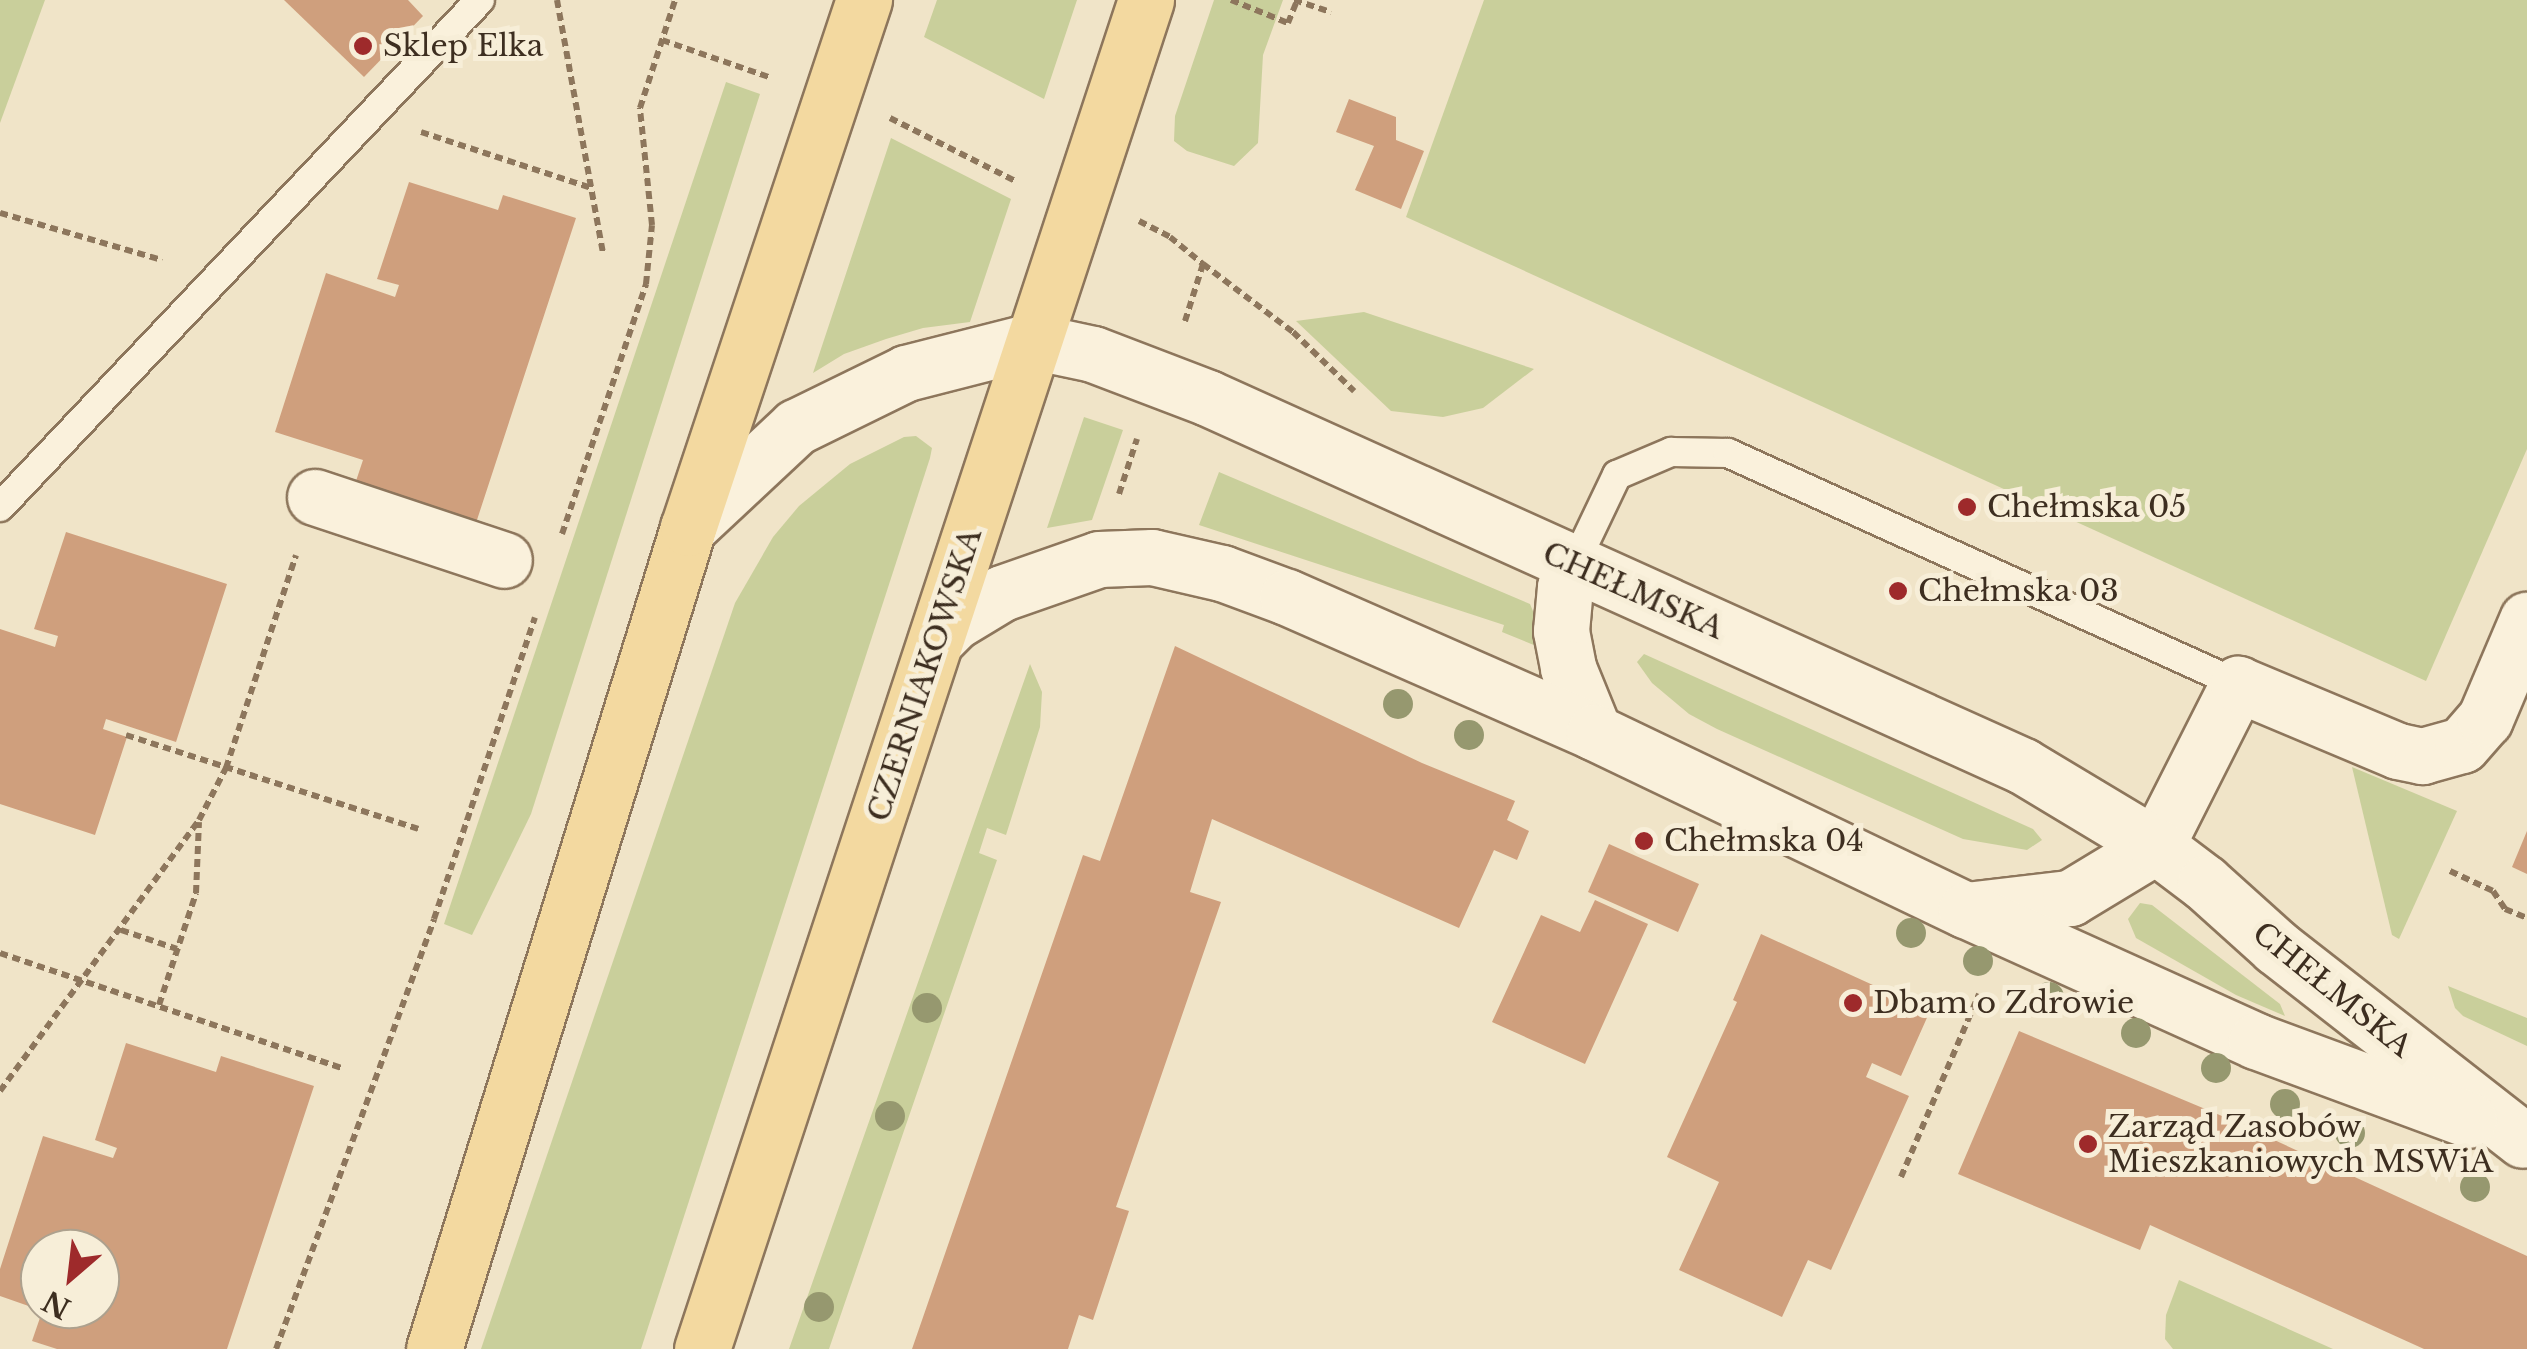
<!DOCTYPE html>
<html>
<head>
<meta charset="utf-8">
<style>
	body { margin:0 }
	#map { position:relative; width:2527px; height:1349px; overflow:hidden; background:#f0e4c8; font-family:"Libre Baskerville",serif }
	div>[style] { position:absolute }
	[style*='--x'] { left:calc(var(--x)*1px); top:calc(var(--y)*1px); width:calc(var(--w)*1px); rotate:calc(var(--a)*1deg) }
	.green>* { inset:0; background:#c9cf9b }
	.building>* { inset:0; background:#cf9f7d }
	.path>* { height:6px; margin-top:-3px; transform-origin:0; background:repeating-linear-gradient(90deg,#8d765c 0 8px,transparent 0 13px) }
	.roads { filter:drop-shadow(2px 0 #8d765c) drop-shadow(-2px 0 #8d765c) drop-shadow(0 2px #8d765c) drop-shadow(0 -2px #8d765c) }
	.service>* { height:28px; margin:-14px; padding:0 14px; transform-origin:14px; border-radius:14px; background:#faf1dc }
	.minor>* { height:55px; margin:-27.5px; padding:0 27.5px; transform-origin:27.5px; border-radius:27.5px; background:#faf1dc }
	.tertiary>* { height:55px; margin:-27.5px; padding:0 27.5px; transform-origin:27.5px; border-radius:27.5px; background:#faf1dc }
	.primary>* { height:55px; margin:-27.5px; padding:0 27.5px; transform-origin:27.5px; border-radius:27.5px; background:#f3d9a0 }
	.path-bridge>* { height:6px; margin-top:-3px; transform-origin:0; background:repeating-linear-gradient(90deg,#8d765c 0 8px,transparent 0 13px) }
	.trees>* { width:30px; height:30px; margin:-15px; border-radius:50%; background:#96986f }
	.dots>* { width:28px; height:28px; translate:-50% -50%; box-sizing:border-box; border:5px solid #f7eed8; border-radius:50% }
	span { translate:-50% -50%; white-space:nowrap; text-align:center; line-height:1.15; -webkit-text-stroke:10px #f7eed8; paint-order:stroke }
	.poi-label { font-size:30px; color:#3d2e20 }
	.left { translate:0 -50%; text-align:left }
	.street-label { font-size:30px; color:#3d2e20 }
	.north { position:absolute; left:20px; top:1229px; width:100px; height:100px; box-sizing:border-box; background:#f7eed8; border:2px solid #ada18e; border-radius:50%; rotate:208deg; font-size:28px; font-weight:700; line-height:40px; text-align:center; color:#3d2e20 }
	.north::after { content:''; display:block; margin:auto; width:35px; height:45px; background:#9e2a2b; clip-path:polygon(50% 0,100% 100%,50% 72%,0 100%) }
</style>
</head>
<body>
<div id="map">
	<div class="green">
		<div style="clip-path:polygon(0 0,45px 0,0 123px)"></div>
		<div style="clip-path:polygon(937px 0,1077px 0,1044px 99px,924px 37px)"></div>
		<div style="clip-path:polygon(1214px 0,1283px 0,1263px 55px,1258px 143px,1234px 166px,1187px 151px,1174px 141px,1175px 116px)"></div>
		<div style="clip-path:polygon(1484px 0,2527px 0,2527px 449px,2426px 681px,1406px 217px)"></div>
		<div style="clip-path:polygon(726px 82px,760px 94px,531px 814px,472px 935px,444px 924px)"></div>
		<div style="clip-path:polygon(891px 138px,1011px 199px,970px 322px,923px 328px,886px 339px,844px 354px,813px 373px)"></div>
		<div style="clip-path:polygon(1364px 312px,1534px 369px,1483px 408px,1443px 417px,1391px 411px,1296px 321px)"></div>
		<div style="clip-path:polygon(1084px 417px,1123px 430px,1092px 520px,1047px 528px)"></div>
		<div style="clip-path:polygon(916px 436px,932px 448px,930px 458px,641px 1349px,481px 1349px,735px 603px,773px 537px,799px 506px,850px 464px,904px 437px)"></div>
		<div style="clip-path:polygon(1219px 472px,1530px 604px,1548px 647px,1541px 648px,1502px 632px,1504px 625px,1199px 525px)"></div>
		<div style="clip-path:polygon(1644px 654px,2033px 829px,2042px 840px,2027px 850px,1963px 839px,1717px 729px,1689px 714px,1652px 683px,1637px 662px)"></div>
		<div style="clip-path:polygon(1030px 664px,1042px 692px,1040px 727px,1006px 835px,987px 828px,979px 853px,997px 860px,829px 1349px,789px 1349px)"></div>
		<div style="clip-path:polygon(2352px 767px,2457px 811px,2399px 939px,2392px 935px)"></div>
		<div style="clip-path:polygon(2140px 903px,2152px 905px,2280px 1004px,2285px 1016px,2236px 995px,2136px 938px,2128px 919px)"></div>
		<div style="clip-path:polygon(2448px 986px,2527px 1018px,2527px 1046px,2463px 1016px,2455px 1008px)"></div>
		<div style="clip-path:polygon(2179px 1280px,2333px 1349px,2173px 1349px,2165px 1339px,2166px 1315px)"></div>
	</div>
	<div class="building">
		<div style="clip-path:polygon(284px 0,408px 0,423px 16px,364px 77px)"></div>
		<div style="clip-path:polygon(1349px 99px,1396px 117px,1396px 140px,1424px 151px,1401px 209px,1355px 190px,1374px 146px,1336px 132px)"></div>
		<div style="clip-path:polygon(409px 182px,498px 210px,503px 195px,576px 218px,475px 526px,352px 493px,363px 460px,275px 432px,326px 273px,395px 297px,399px 285px,377px 279px)"></div>
		<div style="clip-path:polygon(66px 532px,227px 584px,176px 742px,106px 719px,103px 729px,127px 737px,95px 835px,0 804px,0 629px,55px 647px,58px 636px,34px 629px)"></div>
		<div style="clip-path:polygon(1175px 646px,1422px 763px,1515px 801px,1507px 820px,1529px 831px,1517px 860px,1494px 850px,1459px 928px,1212px 819px,1190px 892px,1221px 902px,1116px 1207px,1129px 1211px,1093px 1320px,1079px 1315px,1068px 1349px,912px 1349px,1083px 855px,1100px 861px)"></div>
		<div style="clip-path:polygon(2527px 831px,2527px 874px,2512px 867px)"></div>
		<div style="clip-path:polygon(1609px 844px,1699px 884px,1678px 932px,1588px 892px)"></div>
		<div style="clip-path:polygon(1595px 900px,1648px 924px,1585px 1064px,1492px 1022px,1541px 915px,1580px 932px)"></div>
		<div style="clip-path:polygon(1761px 934px,1930px 1011px,1901px 1076px,1872px 1063px,1866px 1077px,1909px 1096px,1831px 1270px,1808px 1260px,1782px 1317px,1679px 1270px,1719px 1182px,1667px 1157px,1737px 1002px,1733px 1000px)"></div>
		<div style="clip-path:polygon(2019px 1031px,2222px 1116px,2527px 1256px,2527px 1349px,2424px 1349px,2150px 1225px,2140px 1250px,1958px 1174px)"></div>
		<div style="clip-path:polygon(126px 1043px,216px 1072px,221px 1056px,314px 1086px,227px 1349px,57px 1349px,32px 1341px,43px 1309px,100px 1309px,100px 1249px,40px 1249px,40px 1310px,0 1296px,0 1269px,43px 1136px,113px 1158px,117px 1148px,95px 1140px)"></div>
	</div>
	<div class="path">
		<div style="--x:557;--y:0;--w:258;--a:79.7"></div>
		<div style="--x:1294;--y:0;--w:39;--a:18"></div>
		<div style="--x:662;--y:40;--w:113;--a:19.1"></div>
		<div style="--x:890;--y:118;--w:142;--a:26.7"></div>
		<div style="--x:421;--y:132;--w:179;--a:18.2"></div>
		<div style="--x:0;--y:213;--w:169;--a:16.2"></div>
		<div style="--x:1139;--y:221;--w:35;--a:27"></div>
		<div style="--x:1170;--y:237;--w:43;--a:39.3"></div>
		<div style="--x:1203;--y:264;--w:60;--a:107.5"></div>
		<div style="--x:1203;--y:264;--w:113;--a:37.1"></div>
		<div style="--x:1293;--y:332;--w:85;--a:44"></div>
		<div style="--x:1119;--y:494;--w:58;--a:-71.9"></div>
		<div style="--x:562;--y:534;--w:264;--a:-71.4"></div>
		<div style="--x:646;--y:284;--w:59;--a:-84.2"></div>
		<div style="--x:652;--y:225;--w:118;--a:-95.9"></div>
		<div style="--x:640;--y:108;--w:114;--a:-72"></div>
		<div style="--x:126;--y:735;--w:307;--a:17.8"></div>
		<div style="--x:2450;--y:871;--w:47;--a:24.9"></div>
		<div style="--x:2493;--y:891;--w:22;--a:56"></div>
		<div style="--x:2505;--y:909;--w:24;--a:22"></div>
		<div style="--x:121;--y:930;--w:59;--a:18.7"></div>
		<div style="--x:0;--y:953;--w:360;--a:18.6"></div>
		<div style="--x:159;--y:1005;--w:118;--a:-71.7"></div>
		<div style="--x:196;--y:893;--w:71;--a:-87.6"></div>
		<div style="--x:0;--y:1091;--w:336;--a:-53.7"></div>
		<div style="--x:199;--y:820;--w:59;--a:-62.6"></div>
		<div style="--x:226;--y:768;--w:224;--a:-71.8"></div>
		<div style="--x:1901;--y:1177;--w:199;--a:-66.9"></div>
		<div style="--x:276;--y:1349;--w:458;--a:-69.8"></div>
		<div style="--x:434;--y:919;--w:318;--a:-71.5"></div>
	</div>
	<div class="roads">
		<div class="service">
			<div style="--x:0;--y:507;--w:698;--a:-46.57"></div>
			<div style="--x:1574;--y:565;--w:100;--a:-64.5"></div>
			<div style="--x:1617;--y:475;--w:59;--a:-23.1"></div>
			<div style="--x:1671;--y:452;--w:57;--a:1"></div>
			<div style="--x:1728;--y:453;--w:560;--a:24.37"></div>
		</div>
		<div class="minor">
			<div style="--x:315;--y:497;--w:199;--a:18.4"></div>
			<div style="--x:1966;--y:910;--w:105;--a:-6.6"></div>
			<div style="--x:2070;--y:898;--w:100;--a:-31.2"></div>
			<div style="--x:2156;--y:846;--w:182;--a:-63.2"></div>
			<div style="--x:2238;--y:684;--w:173;--a:22.7"></div>
			<div style="--x:2398;--y:751;--w:25;--a:12"></div>
			<div style="--x:2422;--y:756;--w:41;--a:-15.4"></div>
			<div style="--x:2462;--y:745;--w:35;--a:-49"></div>
			<div style="--x:2485;--y:719;--w:108;--a:-67"></div>
		</div>
		<div class="tertiary">
			<div style="--x:688;--y:528;--w:148;--a:-43.1"></div>
			<div style="--x:796;--y:427;--w:123;--a:-26.1"></div>
			<div style="--x:906;--y:373;--w:130;--a:-14.3"></div>
			<div style="--x:1032;--y:341;--w:62;--a:12"></div>
			<div style="--x:1093;--y:354;--w:123;--a:20.9"></div>
			<div style="--x:1208;--y:398;--w:894;--a:24.3"></div>
			<div style="--x:2023;--y:766;--w:155;--a:31"></div>
			<div style="--x:2156;--y:846;--w:61;--a:37.1"></div>
			<div style="--x:2205;--y:883;--w:96;--a:42"></div>
			<div style="--x:2276;--y:947;--w:313;--a:38"></div>
			<div style="--x:1574;--y:565;--w:24;--a:112"></div>
			<div style="--x:1565;--y:587;--w:44;--a:95.2"></div>
			<div style="--x:1561;--y:631;--w:38;--a:79"></div>
			<div style="--x:1568;--y:668;--w:69;--a:67.9"></div>
			<div style="--x:936;--y:640;--w:25;--a:-45"></div>
			<div style="--x:954;--y:622;--w:56;--a:-31.1"></div>
			<div style="--x:1002;--y:593;--w:103;--a:-19.3"></div>
			<div style="--x:1099;--y:559;--w:53;--a:-2.2"></div>
			<div style="--x:1152;--y:557;--w:72;--a:12.9"></div>
			<div style="--x:1222;--y:573;--w:69;--a:20.3"></div>
			<div style="--x:1287;--y:597;--w:335;--a:23.7"></div>
			<div style="--x:1594;--y:732;--w:412;--a:25.6"></div>
			<div style="--x:1966;--y:910;--w:318;--a:24.3"></div>
			<div style="--x:2256;--y:1041;--w:227;--a:20.3"></div>
		</div>
		<div class="primary">
			<div style="--x:434;--y:1349;--w:859;--a:-72.81"></div>
			<div style="--x:688;--y:528;--w:557;--a:-71.57"></div>
			<div style="--x:702;--y:1349;--w:1420;--a:-71.78"></div>
		</div>
	</div>
	<div class="path-bridge">
		<div style="--x:1231;--y:0;--w:61;--a:22"></div>
		<div style="--x:1288;--y:23;--w:24;--a:-68"></div>
	</div>
	<div class="trees">
		<div style="left:1398px;top:704px"></div>
		<div style="left:1469px;top:735px"></div>
		<div style="left:1911px;top:933px"></div>
		<div style="left:1978px;top:961px"></div>
		<div style="left:2049px;top:997px"></div>
		<div style="left:927px;top:1008px"></div>
		<div style="left:2136px;top:1033px"></div>
		<div style="left:2216px;top:1068px"></div>
		<div style="left:2285px;top:1104px"></div>
		<div style="left:890px;top:1116px"></div>
		<div style="left:2350px;top:1133px"></div>
		<div style="left:2475px;top:1187px"></div>
		<div style="left:819px;top:1307px"></div>
	</div>
	<div class="dots">
		<div style="left:363px;top:46px;background:#9e2a2b"></div>
		<div style="left:1967px;top:507px;background:#9e2a2b"></div>
		<div style="left:1898px;top:591px;background:#9e2a2b"></div>
		<div style="left:1644px;top:841px;background:#9e2a2b"></div>
		<div style="left:1853px;top:1003px;background:#9e2a2b"></div>
		<div style="left:2088px;top:1144px;background:#9e2a2b"></div>
	</div>
	<div class="poi-label">
		<span class="left" style="left:383px;top:46px">Sklep Elka</span>
		<span class="left" style="left:1987px;top:507px">Chełmska 05</span>
		<span class="left" style="left:1918px;top:591px">Chełmska 03</span>
		<span class="left" style="left:1664px;top:841px">Chełmska 04</span>
		<span class="left" style="left:1873px;top:1003px">Dbam o Zdrowie</span>
		<span class="left" style="left:2108px;top:1144px">Zarząd Zasobów<br>Mieszkaniowych MSWiA</span>
	</div>
	<div class="street-label">
		<span style="left:1633px;top:591px;rotate:24deg">CHEŁMSKA</span>
		<span style="left:925px;top:675px;rotate:-72deg">CZERNIAKOWSKA</span>
		<span style="left:2332px;top:990px;rotate:39deg">CHEŁMSKA</span>
	</div>
	<div class="north">N</div>
</div>
</body>
</html>
